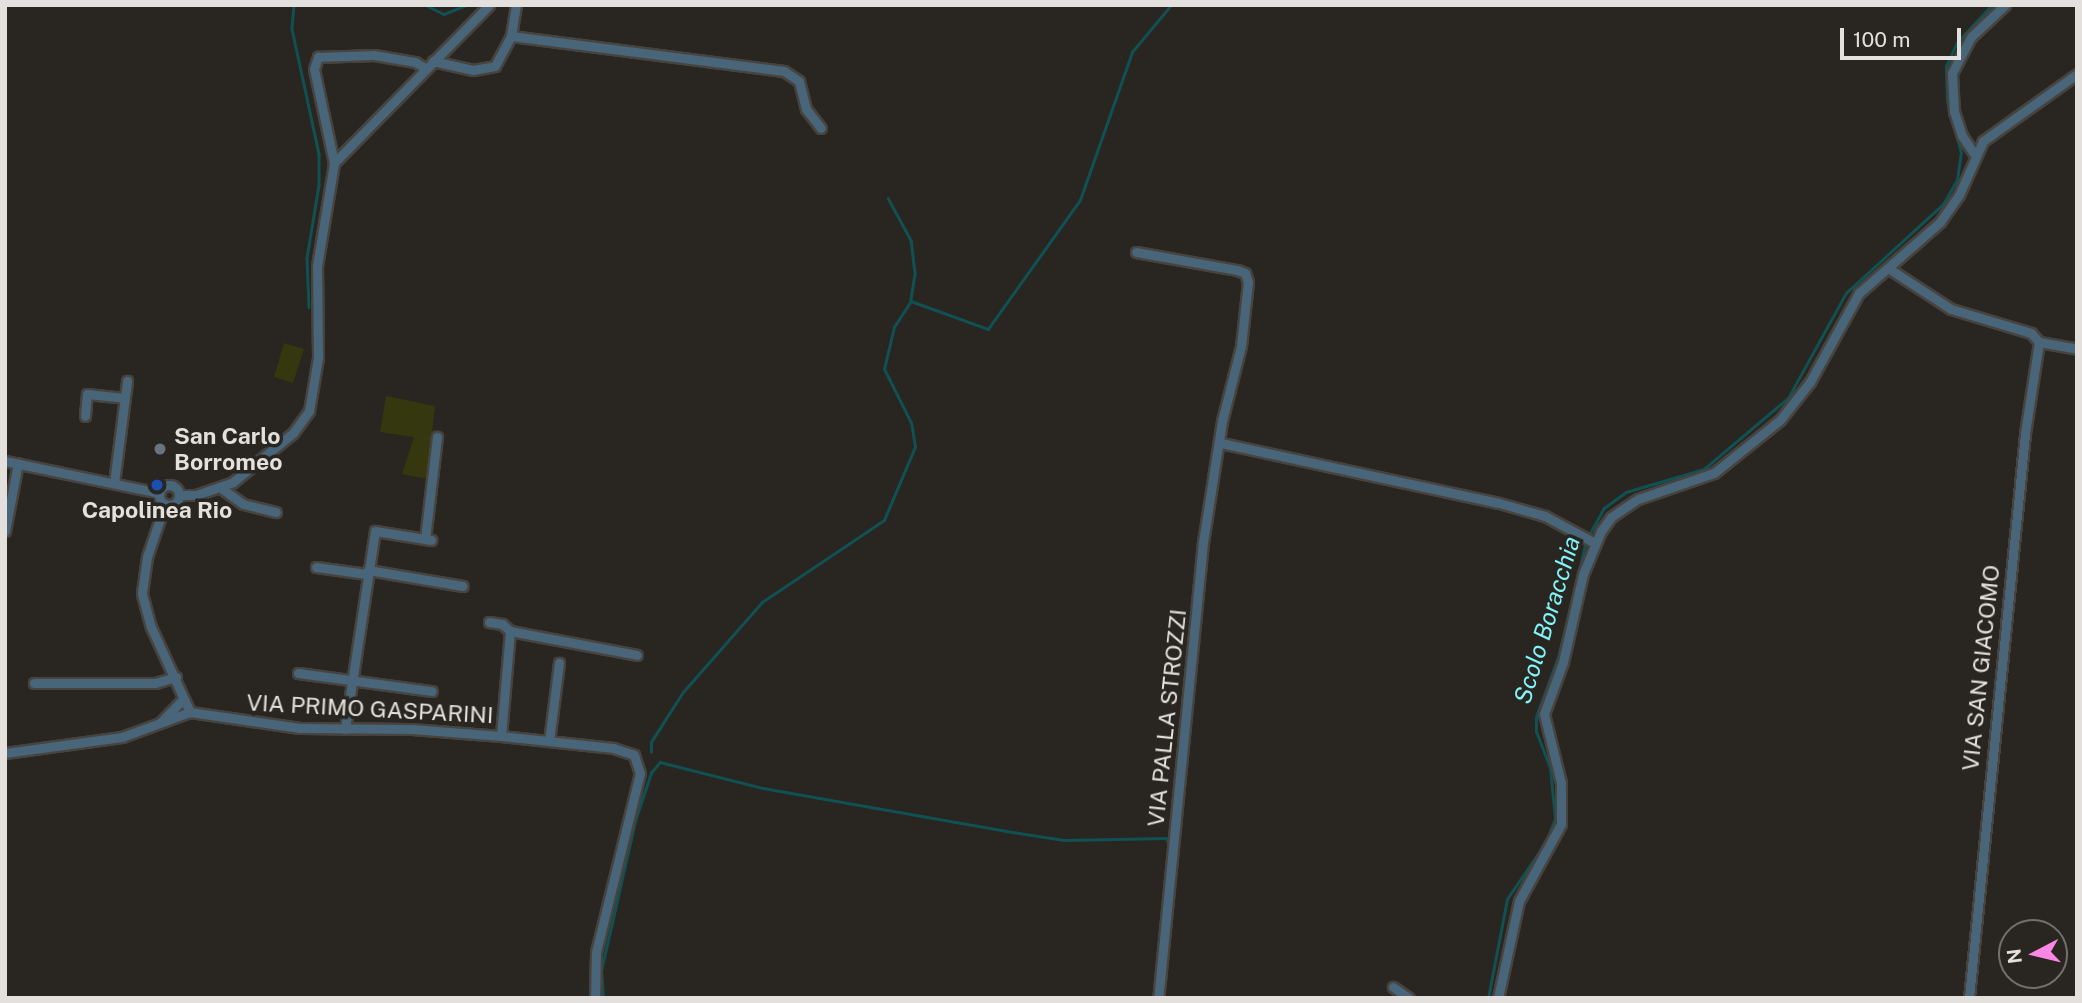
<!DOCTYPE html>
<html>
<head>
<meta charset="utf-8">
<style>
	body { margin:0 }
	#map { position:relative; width:2082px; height:1003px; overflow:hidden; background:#292520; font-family:"Public Sans",sans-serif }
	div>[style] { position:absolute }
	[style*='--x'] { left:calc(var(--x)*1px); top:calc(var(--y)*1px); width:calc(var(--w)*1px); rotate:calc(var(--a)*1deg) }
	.green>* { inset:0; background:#35380e }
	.stream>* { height:2.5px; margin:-1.25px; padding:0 1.25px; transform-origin:1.25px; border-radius:1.25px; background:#105154 }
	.roads { filter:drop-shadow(2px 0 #47433e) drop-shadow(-2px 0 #47433e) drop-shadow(0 2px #47433e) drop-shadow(0 -2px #47433e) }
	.minor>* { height:9px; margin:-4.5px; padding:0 4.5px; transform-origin:4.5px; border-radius:4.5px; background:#486579 }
	.minor>.ring { margin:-4.5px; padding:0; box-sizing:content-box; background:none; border:9px solid #486579; border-radius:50% }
	.dots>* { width:19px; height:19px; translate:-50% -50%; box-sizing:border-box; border:4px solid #292520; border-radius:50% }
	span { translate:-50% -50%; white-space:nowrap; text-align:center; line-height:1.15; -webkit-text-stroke:7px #292520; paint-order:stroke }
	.poi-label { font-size:23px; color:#e3e0dd; font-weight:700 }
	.left { translate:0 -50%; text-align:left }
	.street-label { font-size:23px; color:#e3e0dd }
	.water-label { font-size:24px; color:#80f5f9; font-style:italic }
	.frame { position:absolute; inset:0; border:7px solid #e3e0dd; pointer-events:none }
	.north { position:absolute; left:1998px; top:919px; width:70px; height:70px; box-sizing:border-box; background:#292520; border:2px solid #73706c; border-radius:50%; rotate:263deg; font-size:19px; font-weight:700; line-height:28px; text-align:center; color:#e3e0dd }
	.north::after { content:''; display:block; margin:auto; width:24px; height:32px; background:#fb87e5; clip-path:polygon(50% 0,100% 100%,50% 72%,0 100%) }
	.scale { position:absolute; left:1840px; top:28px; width:121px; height:32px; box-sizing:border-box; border:4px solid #e3e0dd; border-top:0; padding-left:9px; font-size:21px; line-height:24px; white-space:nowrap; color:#e3e0dd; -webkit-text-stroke:5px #292520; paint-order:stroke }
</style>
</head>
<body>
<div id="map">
	<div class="green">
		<div style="clip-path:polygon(284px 343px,304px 349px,293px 383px,274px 377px)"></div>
		<div style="clip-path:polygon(386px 396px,435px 406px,427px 479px,402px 474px,414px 437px,380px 432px)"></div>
	</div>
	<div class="stream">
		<div style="--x:294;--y:5;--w:24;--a:95"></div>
		<div style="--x:292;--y:29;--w:128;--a:77.8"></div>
		<div style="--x:319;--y:154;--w:31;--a:90"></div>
		<div style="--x:319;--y:185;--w:74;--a:99.3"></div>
		<div style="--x:307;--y:258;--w:49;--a:87.7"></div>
		<div style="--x:426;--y:5;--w:20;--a:27"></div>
		<div style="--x:444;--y:14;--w:24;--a:-22"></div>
		<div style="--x:888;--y:198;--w:48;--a:61.3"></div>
		<div style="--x:911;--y:240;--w:34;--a:83"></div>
		<div style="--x:915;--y:274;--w:26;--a:99"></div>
		<div style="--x:1589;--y:535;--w:31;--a:-61"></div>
		<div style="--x:1604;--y:508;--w:27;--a:-36"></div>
		<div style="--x:1626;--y:492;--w:81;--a:-16.4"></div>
		<div style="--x:1704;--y:469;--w:110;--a:-40.2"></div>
		<div style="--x:1788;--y:398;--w:120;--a:-61.1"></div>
		<div style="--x:1846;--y:293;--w:132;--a:-42.5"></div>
		<div style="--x:1943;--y:204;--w:28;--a:-60"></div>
		<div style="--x:1957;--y:180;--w:27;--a:-82"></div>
		<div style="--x:1961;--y:153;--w:54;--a:-105.1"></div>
		<div style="--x:1947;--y:101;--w:35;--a:-92"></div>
		<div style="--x:1946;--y:66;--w:26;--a:-65"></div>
		<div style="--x:1957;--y:42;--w:51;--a:-46.6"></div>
		<div style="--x:651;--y:752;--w:10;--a:-90"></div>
		<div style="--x:651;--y:742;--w:59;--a:-57.4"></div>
		<div style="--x:683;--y:692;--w:120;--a:-48.7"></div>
		<div style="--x:762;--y:602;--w:147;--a:-33.9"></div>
		<div style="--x:884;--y:520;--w:79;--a:-67"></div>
		<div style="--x:915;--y:447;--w:24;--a:-99"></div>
		<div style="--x:911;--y:423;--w:60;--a:-116.6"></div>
		<div style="--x:884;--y:369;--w:43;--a:-76.6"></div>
		<div style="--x:894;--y:327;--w:31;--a:-57"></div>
		<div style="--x:911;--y:301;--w:82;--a:20"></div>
		<div style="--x:988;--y:329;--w:158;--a:-54.5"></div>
		<div style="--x:1080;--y:200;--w:157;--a:-70.6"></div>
		<div style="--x:1132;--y:52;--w:61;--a:-50.3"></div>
		<div style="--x:603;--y:998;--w:27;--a:-94"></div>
		<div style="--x:601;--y:971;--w:154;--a:-77.2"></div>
		<div style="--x:635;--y:821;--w:51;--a:-71.6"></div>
		<div style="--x:651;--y:773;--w:14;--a:-51"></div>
		<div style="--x:660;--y:762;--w:106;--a:14.2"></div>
		<div style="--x:763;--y:788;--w:247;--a:10"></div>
		<div style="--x:1006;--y:831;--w:60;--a:8.7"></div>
		<div style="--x:1065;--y:840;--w:101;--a:-1.1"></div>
		<div style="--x:1166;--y:838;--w:8;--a:60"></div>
		<div style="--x:1488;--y:998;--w:101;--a:-79.1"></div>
		<div style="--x:1507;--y:899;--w:69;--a:-55.6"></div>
		<div style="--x:1546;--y:842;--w:25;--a:-69"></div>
		<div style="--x:1555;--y:819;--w:51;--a:-95.6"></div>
		<div style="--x:1550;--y:768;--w:39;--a:-111"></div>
		<div style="--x:1536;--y:732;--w:15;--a:-90"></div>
		<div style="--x:1536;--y:717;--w:64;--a:-69.9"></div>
		<div style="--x:1558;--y:657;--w:119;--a:-76.4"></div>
	</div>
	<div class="roads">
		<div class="minor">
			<div style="--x:511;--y:36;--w:275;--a:7.3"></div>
			<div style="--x:784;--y:71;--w:18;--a:34"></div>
			<div style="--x:799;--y:81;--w:29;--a:76"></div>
			<div style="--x:806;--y:109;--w:24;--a:52"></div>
			<div style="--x:433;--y:61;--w:41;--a:12.7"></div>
			<div style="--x:473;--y:70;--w:22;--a:-10"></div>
			<div style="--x:495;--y:66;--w:34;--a:-62"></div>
			<div style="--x:511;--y:36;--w:31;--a:-81"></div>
			<div style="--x:1975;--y:155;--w:23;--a:-124"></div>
			<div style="--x:1962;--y:136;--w:25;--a:-108"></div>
			<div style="--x:1954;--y:112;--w:39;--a:-93"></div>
			<div style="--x:1952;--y:73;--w:41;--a:-62.2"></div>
			<div style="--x:1971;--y:37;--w:47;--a:-43.3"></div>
			<div style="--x:334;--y:163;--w:96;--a:-102"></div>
			<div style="--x:314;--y:69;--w:13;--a:-72"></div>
			<div style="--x:318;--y:57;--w:56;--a:-2"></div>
			<div style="--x:374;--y:55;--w:42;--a:9.7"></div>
			<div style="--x:415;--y:62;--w:12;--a:31"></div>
			<div style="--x:1136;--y:252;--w:103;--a:10.1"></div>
			<div style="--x:1237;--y:270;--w:9;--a:21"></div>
			<div style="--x:1245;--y:273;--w:9;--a:72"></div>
			<div style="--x:1248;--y:282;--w:64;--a:96.2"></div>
			<div style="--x:1241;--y:346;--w:77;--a:104.2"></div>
			<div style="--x:1222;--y:421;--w:122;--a:98.9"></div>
			<div style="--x:1203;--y:542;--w:458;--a:95.6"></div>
			<div style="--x:1888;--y:268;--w:75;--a:33.1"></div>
			<div style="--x:1951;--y:309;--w:84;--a:16.7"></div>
			<div style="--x:2031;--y:333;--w:12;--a:48"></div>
			<div style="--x:2039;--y:342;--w:93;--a:98.7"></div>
			<div style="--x:2025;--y:434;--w:567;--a:95.67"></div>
			<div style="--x:2039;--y:342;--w:39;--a:10"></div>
			<div style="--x:85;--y:416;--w:22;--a:-85"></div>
			<div style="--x:87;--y:394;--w:37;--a:6"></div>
			<div style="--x:1221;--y:443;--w:284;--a:12.2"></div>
			<div style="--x:1499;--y:503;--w:48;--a:15.8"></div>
			<div style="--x:1545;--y:516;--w:57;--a:28.4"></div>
			<div style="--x:5;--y:461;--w:158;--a:11.7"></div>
			<div style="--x:114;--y:483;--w:103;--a:-82.7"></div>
			<div class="ring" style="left:159px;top:485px;width:11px;height:11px"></div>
			<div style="--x:221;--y:488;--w:27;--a:36"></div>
			<div style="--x:243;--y:504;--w:34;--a:14"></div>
			<div style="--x:179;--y:495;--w:17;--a:0"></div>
			<div style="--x:196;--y:495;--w:39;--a:-19"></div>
			<div style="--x:233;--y:482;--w:77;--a:-39.2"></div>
			<div style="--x:293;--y:433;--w:27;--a:-54"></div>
			<div style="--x:309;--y:411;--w:54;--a:-80.4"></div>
			<div style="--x:318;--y:358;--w:92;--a:-90.6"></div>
			<div style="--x:317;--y:266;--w:104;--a:-80.6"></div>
			<div style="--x:334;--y:163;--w:221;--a:-45.5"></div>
			<div style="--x:165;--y:504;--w:56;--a:108.8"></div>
			<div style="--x:147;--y:557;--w:37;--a:98"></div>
			<div style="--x:142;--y:594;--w:34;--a:75"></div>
			<div style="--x:151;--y:627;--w:94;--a:65.4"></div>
			<div style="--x:190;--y:712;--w:111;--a:8.3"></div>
			<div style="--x:300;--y:728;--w:112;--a:0.5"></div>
			<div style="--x:412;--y:729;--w:89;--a:4.5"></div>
			<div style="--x:501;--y:736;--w:113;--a:6.1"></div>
			<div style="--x:613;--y:748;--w:22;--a:18"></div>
			<div style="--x:634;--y:755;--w:19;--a:72"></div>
			<div style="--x:640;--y:773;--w:184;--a:103.8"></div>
			<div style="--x:596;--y:952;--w:46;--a:91.2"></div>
			<div style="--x:5;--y:531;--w:69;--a:-79.2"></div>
			<div style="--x:425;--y:539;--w:103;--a:-83.3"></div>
			<div style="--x:316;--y:567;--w:51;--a:7.8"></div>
			<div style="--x:368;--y:570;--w:96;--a:9.6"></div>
			<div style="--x:489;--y:622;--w:13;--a:9"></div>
			<div style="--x:502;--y:624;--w:11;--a:41"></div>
			<div style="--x:510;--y:631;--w:129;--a:10.7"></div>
			<div style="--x:298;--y:673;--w:135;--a:7.7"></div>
			<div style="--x:34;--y:683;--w:121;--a:0"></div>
			<div style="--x:155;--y:683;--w:22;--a:-16"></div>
			<div style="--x:161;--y:722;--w:29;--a:-46"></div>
			<div style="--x:345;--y:729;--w:200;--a:-81.4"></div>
			<div style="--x:375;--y:531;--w:57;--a:9.1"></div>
			<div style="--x:501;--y:736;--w:105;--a:-85.1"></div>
			<div style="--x:549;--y:741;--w:79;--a:-82.7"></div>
			<div style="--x:5;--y:753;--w:118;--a:-7.8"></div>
			<div style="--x:122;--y:737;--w:72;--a:-20.2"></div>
			<div style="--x:1393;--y:987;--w:19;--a:35"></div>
			<div style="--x:1498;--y:998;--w:99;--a:-77.8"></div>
			<div style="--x:1519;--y:901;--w:88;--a:-61.4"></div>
			<div style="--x:1561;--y:824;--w:41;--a:-90"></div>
			<div style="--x:1561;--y:783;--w:71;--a:-103.8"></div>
			<div style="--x:1544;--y:714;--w:55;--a:-69.9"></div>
			<div style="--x:1563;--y:662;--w:90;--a:-77.2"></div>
			<div style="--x:1583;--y:574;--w:47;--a:-67.3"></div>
			<div style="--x:1601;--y:531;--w:17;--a:-54"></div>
			<div style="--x:1611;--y:517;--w:32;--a:-34"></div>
			<div style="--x:1638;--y:499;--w:80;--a:-18.9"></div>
			<div style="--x:1714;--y:473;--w:85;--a:-38.8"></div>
			<div style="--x:1780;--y:420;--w:48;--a:-51.7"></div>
			<div style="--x:1810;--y:382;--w:102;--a:-61.2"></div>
			<div style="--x:1859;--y:293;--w:108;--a:-41.2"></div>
			<div style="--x:1940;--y:222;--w:33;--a:-55"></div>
			<div style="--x:1959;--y:195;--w:59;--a:-66"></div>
			<div style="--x:1983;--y:141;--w:115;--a:-35.5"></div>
		</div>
	</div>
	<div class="dots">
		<div style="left:160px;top:449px;background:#6b7280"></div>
		<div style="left:157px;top:485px;background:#1a4fb4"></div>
	</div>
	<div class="poi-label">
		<span class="left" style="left:174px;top:449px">San Carlo<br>Borromeo</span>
		<span style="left:157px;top:510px">Capolinea Rio</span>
	</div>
	<div class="street-label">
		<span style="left:1981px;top:668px;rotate:-84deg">VIA SAN GIACOMO</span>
		<span style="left:370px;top:709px;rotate:3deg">VIA PRIMO GASPARINI</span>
		<span style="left:1167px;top:718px;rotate:-84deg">VIA PALLA STROZZI</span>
	</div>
	<div class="water-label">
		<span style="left:1547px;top:620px;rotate:-73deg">Scolo Boracchia</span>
	</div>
	<div class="frame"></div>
	<div class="north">N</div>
	<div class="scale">100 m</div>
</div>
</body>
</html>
